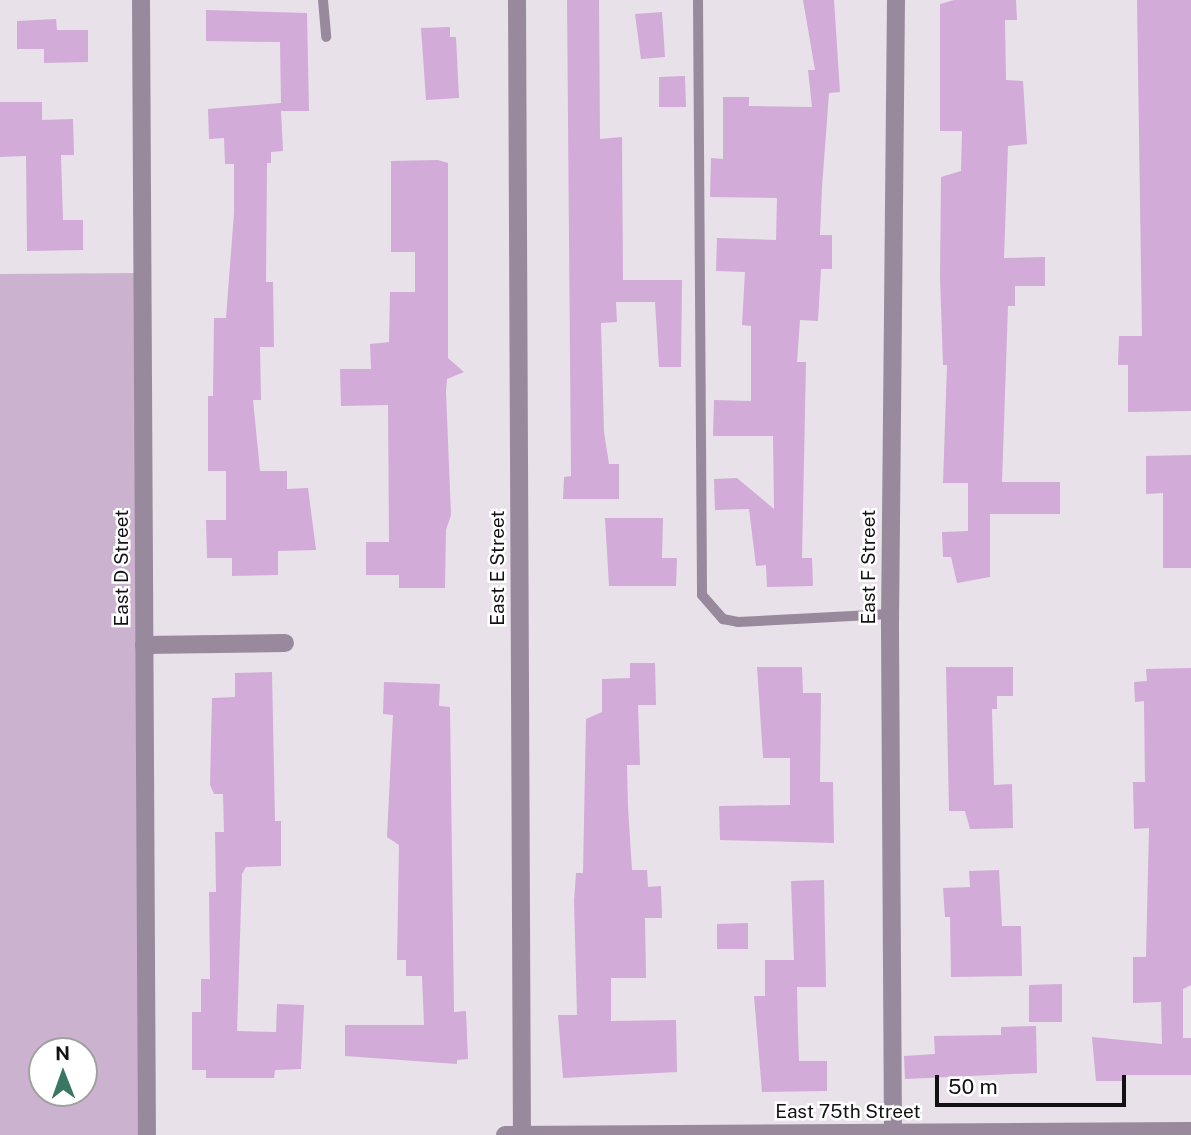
<!DOCTYPE html>
<html>
<head>
<meta charset="utf-8">
<style>
	body { margin:0 }
	#map { position:relative; width:1191px; height:1135px; overflow:hidden; background:#e8e1e9; font-family:"Public Sans",sans-serif }
	div>[style] { position:absolute }
	[style*='--x'] { left:calc(var(--x)*1px); top:calc(var(--y)*1px); width:calc(var(--w)*1px); rotate:calc(var(--a)*1deg) }
	.green>* { inset:0; background:#cbb3cf }
	.building>* { inset:0; background:#d2abd8 }
	.service>* { height:10px; margin:-5px; padding:0 5px; transform-origin:5px; border-radius:5px; background:#99899c }
	.minor>* { height:18px; margin:-9px; padding:0 9px; transform-origin:9px; border-radius:9px; background:#99899c }
	span { translate:-50% -50%; white-space:nowrap; text-align:center; line-height:1.15; -webkit-text-stroke:5px #fff; paint-order:stroke }
	.street-label { font-size:19px; color:#131114 }
	.north { position:absolute; left:28px; top:1037px; width:70px; height:70px; box-sizing:border-box; background:#fff; border:2px solid #a1a0a1; border-radius:50%; rotate:359deg; font-size:19px; font-weight:700; line-height:28px; text-align:center; color:#131114 }
	.north::after { content:''; display:block; margin:auto; width:24px; height:32px; background:#397764; clip-path:polygon(50% 0,100% 100%,50% 72%,0 100%) }
	.scale { position:absolute; left:935px; top:1075px; width:191px; height:32px; box-sizing:border-box; border:4px solid #131114; border-top:0; padding-left:9px; font-size:21px; line-height:24px; white-space:nowrap; color:#131114; -webkit-text-stroke:5px #fff; paint-order:stroke }
</style>
</head>
<body>
<div id="map">
	<div class="green">
		<div style="clip-path:polygon(evenodd,141px 273px,147px 1135px,0 1135px,0 274px,141px 273px,42px 1051px,84px 1051px,84px 1093px,42px 1093px,42px 1051px)"></div>
	</div>
	<div class="building">
		<div style="clip-path:polygon(567px 0,599px 0,600px 139px,622px 137px,623px 280px,682px 280px,681px 367px,659px 367px,655px 302px,616px 302px,617px 322px,601px 323px,604px 432px,609px 464px,619px 464px,619px 499px,563px 499px,564px 477px,571px 476px)"></div>
		<div style="clip-path:polygon(803px 0,834px 0,840px 92px,829px 93px,822px 187px,820px 235px,832px 235px,832px 269px,821px 269px,818px 321px,800px 320px,797px 362px,806px 362px,802px 558px,812px 558px,813px 586px,767px 587px,766px 565px,756px 566px,749px 509px,715px 510px,714px 479px,737px 478px,774px 509px,773px 436px,713px 436px,714px 400px,751px 401px,751px 326px,742px 325px,745px 272px,716px 271px,717px 238px,776px 240px,777px 198px,710px 197px,711px 158px,723px 159px,723px 97px,749px 97px,749px 106px,812px 107px,808px 70px,815px 70px)"></div>
		<div style="clip-path:polygon(954px 0,1016px 0,1017px 20px,1005px 20px,1006px 80px,1023px 81px,1027px 144px,1008px 146px,1004px 258px,1045px 257px,1045px 286px,1015px 286px,1015px 306px,1008px 306px,1002px 482px,1060px 482px,1060px 514px,990px 514px,990px 577px,957px 583px,951px 557px,943px 557px,942px 532px,968px 531px,968px 483px,943px 483px,947px 365px,943px 365px,940px 277px,941px 177px,961px 171px,962px 131px,940px 131px,940px 4px)"></div>
		<div style="clip-path:polygon(1137px 0,1191px 0,1191px 411px,1128px 412px,1128px 365px,1118px 365px,1119px 336px,1142px 336px)"></div>
		<div style="clip-path:polygon(206px 10px,307px 13px,309px 111px,281px 111px,283px 151px,271px 152px,271px 163px,267px 163px,266px 282px,273px 282px,274px 347px,260px 347px,261px 400px,253px 400px,260px 471px,287px 471px,287px 489px,308px 488px,316px 550px,278px 551px,278px 575px,232px 576px,232px 558px,207px 558px,206px 520px,226px 520px,226px 471px,208px 471px,208px 396px,213px 396px,214px 318px,226px 318px,234px 213px,234px 164px,225px 164px,224px 138px,209px 139px,208px 109px,281px 103px,280px 42px,206px 41px)"></div>
		<div style="clip-path:polygon(662px 12px,665px 57px,641px 59px,635px 14px)"></div>
		<div style="clip-path:polygon(56px 19px,57px 30px,88px 30px,88px 62px,44px 63px,44px 49px,17px 49px,17px 21px)"></div>
		<div style="clip-path:polygon(450px 27px,450px 37px,456px 37px,459px 98px,426px 100px,421px 28px)"></div>
		<div style="clip-path:polygon(685px 76px,686px 107px,659px 107px,659px 77px)"></div>
		<div style="clip-path:polygon(0 102px,42px 102px,42px 120px,73px 119px,74px 155px,61px 155px,63px 220px,83px 220px,83px 250px,27px 251px,26px 156px,0 157px)"></div>
		<div style="clip-path:polygon(438px 160px,448px 163px,448px 358px,464px 372px,447px 379px,446px 392px,451px 515px,446px 530px,445px 588px,399px 588px,399px 575px,366px 575px,366px 542px,389px 542px,388px 405px,341px 406px,340px 369px,371px 369px,370px 344px,389px 342px,390px 292px,415px 292px,415px 252px,391px 252px,391px 161px)"></div>
		<div style="clip-path:polygon(1191px 455px,1191px 568px,1163px 568px,1163px 493px,1146px 494px,1146px 456px)"></div>
		<div style="clip-path:polygon(605px 518px,663px 518px,662px 558px,677px 558px,676px 586px,609px 586px)"></div>
		<div style="clip-path:polygon(630px 663px,655px 663px,656px 705px,638px 705px,640px 765px,627px 765px,628px 807px,632px 870px,647px 870px,648px 887px,661px 886px,662px 918px,645px 918px,646px 978px,611px 978px,611px 1021px,676px 1020px,677px 1072px,563px 1078px,558px 1015px,577px 1015px,574px 900px,576px 873px,583px 873px,586px 719px,602px 712px,602px 679px,630px 678px)"></div>
		<div style="clip-path:polygon(757px 667px,802px 667px,803px 693px,821px 693px,820px 782px,833px 782px,834px 843px,720px 840px,719px 806px,790px 805px,790px 758px,763px 758px)"></div>
		<div style="clip-path:polygon(946px 667px,1013px 667px,1013px 696px,997px 696px,997px 709px,992px 709px,994px 785px,1012px 784px,1013px 828px,970px 829px,965px 811px,949px 811px)"></div>
		<div style="clip-path:polygon(1191px 668px,1191px 985px,1183px 989px,1183px 1038px,1191px 1038px,1191px 1075px,1123px 1075px,1123px 1081px,1096px 1081px,1092px 1037px,1162px 1044px,1161px 1002px,1133px 1003px,1133px 957px,1146px 957px,1149px 828px,1134px 829px,1133px 782px,1145px 782px,1144px 701px,1135px 702px,1134px 682px,1147px 681px,1146px 669px)"></div>
		<div style="clip-path:polygon(272px 672px,275px 821px,281px 821px,281px 866px,246px 867px,242px 874px,237px 1031px,276px 1032px,277px 1004px,304px 1005px,301px 1069px,275px 1070px,274px 1078px,206px 1078px,206px 1070px,192px 1070px,192px 1012px,201px 1012px,201px 979px,210px 979px,209px 892px,216px 892px,215px 832px,224px 832px,223px 794px,214px 794px,210px 785px,212px 698px,235px 697px,235px 673px)"></div>
		<div style="clip-path:polygon(384px 682px,440px 684px,439px 706px,450px 707px,454px 1012px,466px 1011px,468px 1059px,457px 1060px,457px 1064px,345px 1056px,345px 1025px,424px 1025px,422px 976px,406px 976px,406px 960px,397px 960px,399px 845px,387px 837px,393px 715px,383px 714px)"></div>
		<div style="clip-path:polygon(999px 870px,1002px 926px,1021px 926px,1022px 976px,951px 977px,950px 917px,945px 917px,943px 888px,970px 887px,969px 871px)"></div>
		<div style="clip-path:polygon(824px 880px,826px 987px,797px 987px,798px 1034px,799px 1061px,827px 1061px,827px 1091px,762px 1092px,754px 996px,765px 996px,765px 960px,794px 960px,791px 881px)"></div>
		<div style="clip-path:polygon(748px 923px,748px 949px,717px 949px,717px 924px)"></div>
		<div style="clip-path:polygon(1062px 984px,1062px 1022px,1029px 1022px,1029px 985px)"></div>
		<div style="clip-path:polygon(1036px 1026px,1037px 1073px,905px 1079px,904px 1056px,935px 1054px,934px 1036px,1001px 1035px,1001px 1027px)"></div>
	</div>
	<div class="service">
		<div style="--x:323;--y:0;--w:37;--a:85"></div>
		<div style="--x:698;--y:0;--w:595;--a:89.61"></div>
		<div style="--x:702;--y:595;--w:32;--a:49"></div>
		<div style="--x:723;--y:619;--w:15;--a:11"></div>
		<div style="--x:738;--y:622;--w:152;--a:-3"></div>
	</div>
	<div class="minor">
		<div style="--x:141;--y:0;--w:1135;--a:89.7"></div>
		<div style="--x:517;--y:0;--w:1135;--a:89.75"></div>
		<div style="--x:144;--y:645;--w:141;--a:-0.8"></div>
		<div style="--x:505;--y:1135;--w:686;--a:-0.33"></div>
		<div style="--x:893;--y:1135;--w:511;--a:-90.34"></div>
		<div style="--x:890;--y:624;--w:624;--a:-89.45"></div>
	</div>
	<div class="street-label">
		<span style="left:869px;top:567px;rotate:-90deg">East F Street</span>
		<span style="left:122px;top:568px;rotate:-90deg">East D Street</span>
		<span style="left:498px;top:568px;rotate:-90deg">East E Street</span>
		<span style="left:848px;top:1112px">East 75th Street</span>
	</div>
	<div class="north">N</div>
	<div class="scale">50 m</div>
</div>
</body>
</html>
